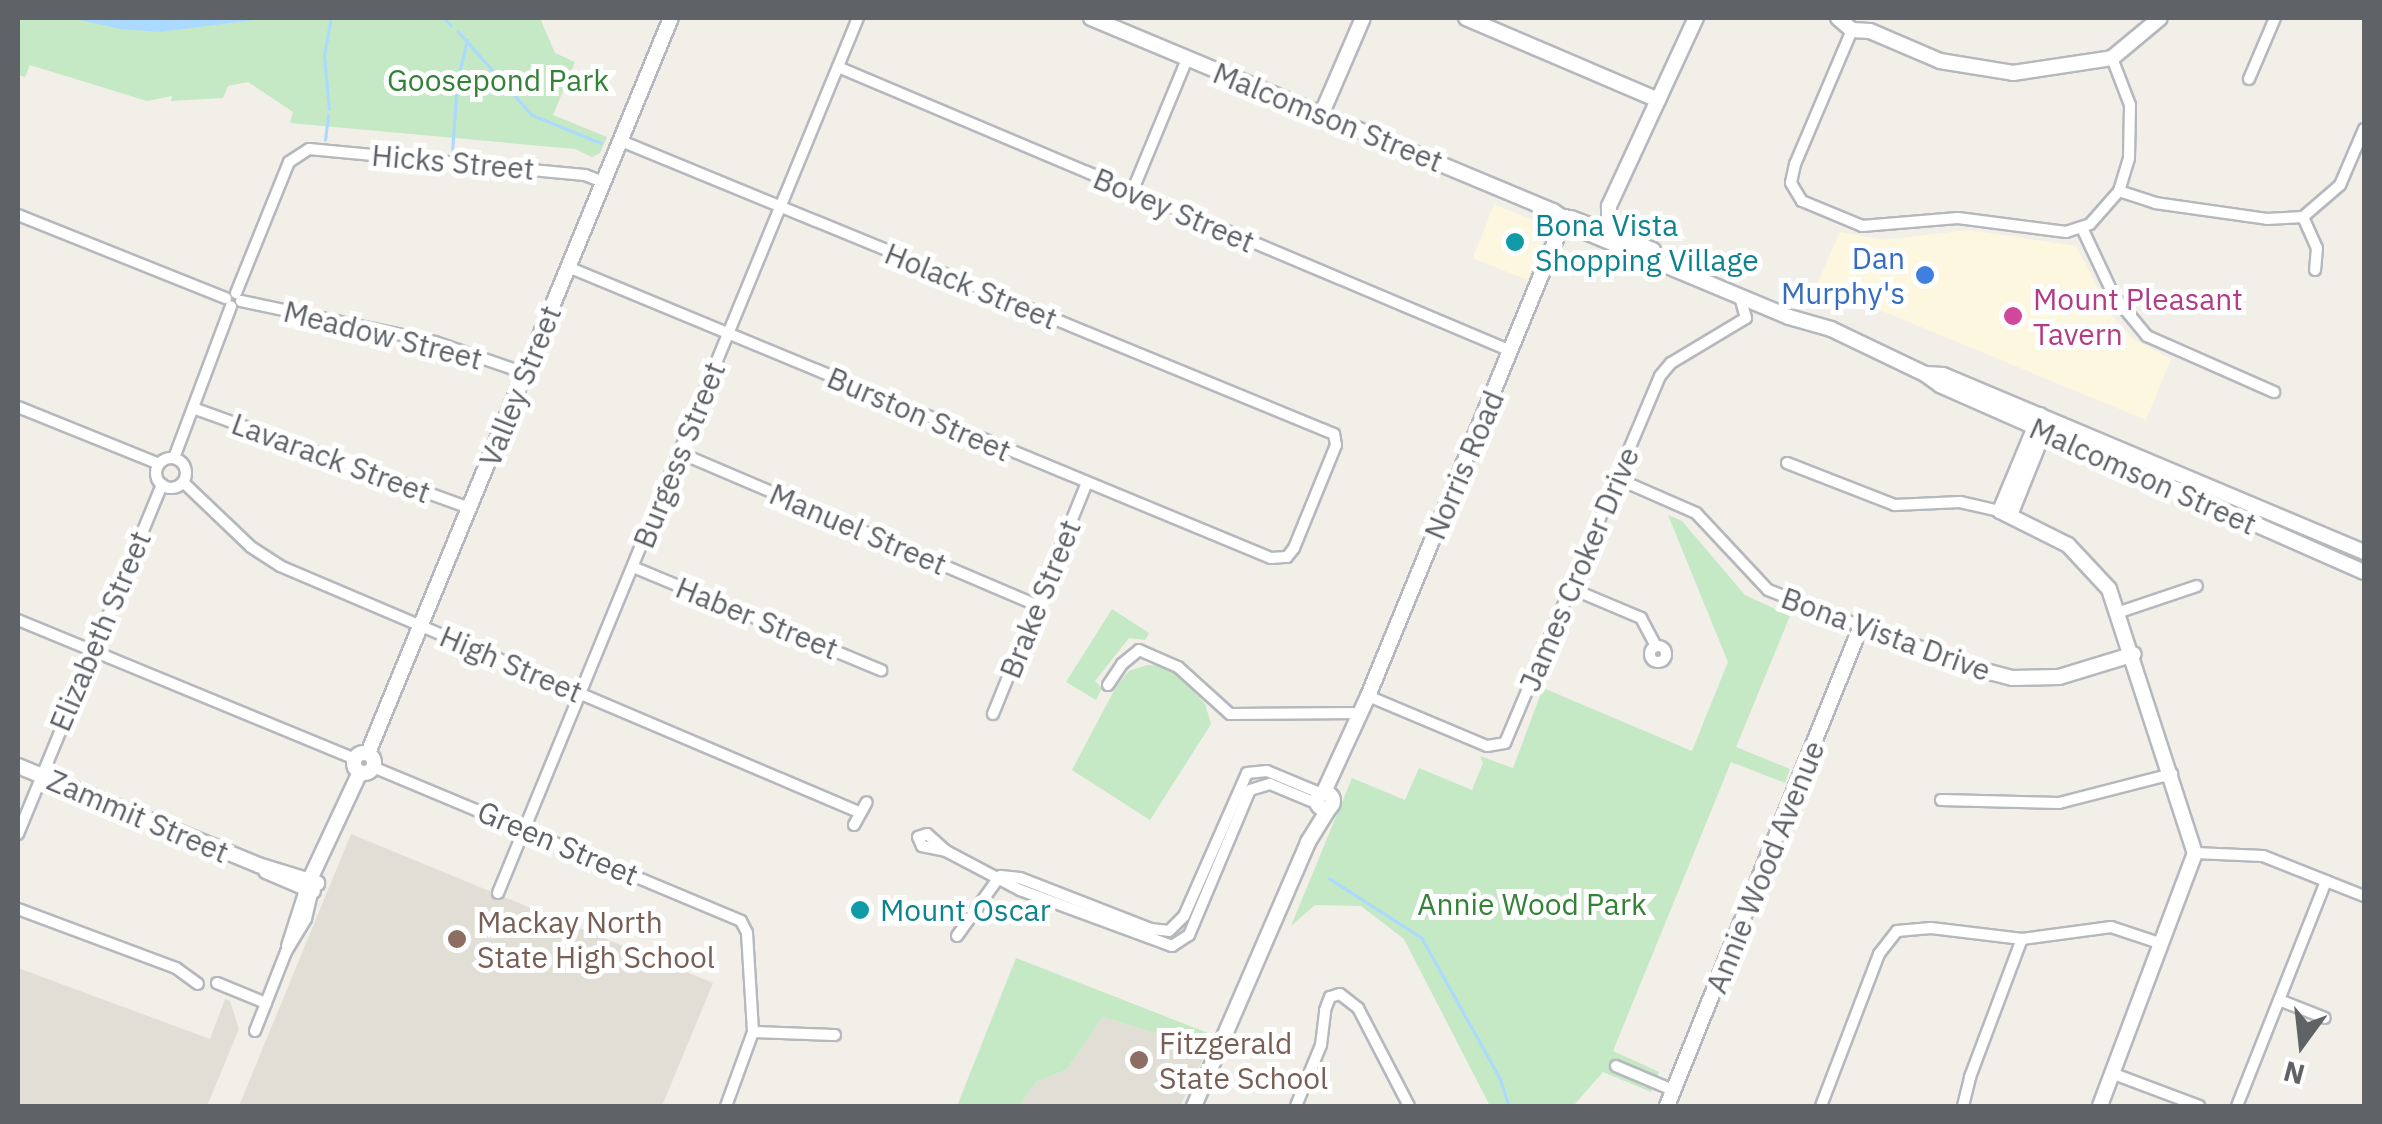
<!DOCTYPE html>
<html>
<head>
<meta charset="utf-8">
<style>
	body { margin:0 }
	#map { position:relative; width:2382px; height:1124px; overflow:hidden; background:#f1efe8; font-family:"IBM Plex Sans",sans-serif }
	div>[style] { position:absolute }
	[style*='--x'] { left:calc(var(--x)*1px); top:calc(var(--y)*1px); width:calc(var(--w)*1px); rotate:calc(var(--a)*1deg) }
	.commercial>* { inset:0; background:#fef7e0 }
	.education>* { inset:0; background:#e1ded6 }
	.green>* { inset:0; background:#c5e8c5 }
	.water>* { inset:0; background:#aadaff }
	.stream>* { height:2.5px; margin:-1.25px; padding:0 1.25px; transform-origin:1.25px; border-radius:1.25px; background:#aadaff }
	.roads { filter:drop-shadow(2px 0 #b5b8bc) drop-shadow(-2px 0 #b5b8bc) drop-shadow(0 2px #b5b8bc) drop-shadow(0 -2px #b5b8bc) }
	.street>* { height:10px; margin:-5px; padding:0 5px; transform-origin:5px; border-radius:5px; background:#fff }
	.street>.ring { margin:-5px; padding:0; box-sizing:content-box; background:none; border:10px solid #fff; border-radius:50% }
	.secondary>* { height:14px; margin:-7px; padding:0 7px; transform-origin:7px; border-radius:7px; background:#fff }
	.secondary>.ring { margin:-7px; padding:0; box-sizing:content-box; background:none; border:14px solid #fff; border-radius:50% }
	.dots>* { width:28px; height:28px; translate:-50% -50%; box-sizing:border-box; border:5px solid #fff; border-radius:50% }
	span { translate:-50% -50%; white-space:nowrap; text-align:center; line-height:1.15; -webkit-text-stroke:10px #fff; paint-order:stroke }
	.park-label { font-size:30px; color:#348238 }
	.street-label { font-size:30px; color:#5f6368 }
	.culture-label { font-size:30px; color:#0d838f }
	.left { translate:0 -50%; text-align:left }
	.shop-label { font-size:30px; color:#366cbe }
	.right { translate:-100% -50%; text-align:right }
	.hotel-label { font-size:30px; color:#b23c85 }
	.education-label { font-size:30px; color:#785e54 }
	.frame { position:absolute; inset:0; border:20px solid #5f6368; pointer-events:none }
	.north { position:absolute; left:2252px; top:994px; width:100px; height:100px; -webkit-text-stroke:8px #fff; paint-order:stroke; rotate:195deg; font-size:28px; font-weight:700; line-height:40px; text-align:center; color:#5f6368 }
	.north::after { content:''; display:block; margin:auto; width:35px; height:45px; background:#5f6368; clip-path:polygon(50% 0,100% 100%,50% 72%,0 100%) }
</style>
</head>
<body>
<div id="map">
	<div class="commercial">
		<div style="clip-path:polygon(1494px 204px,1544px 225px,1547px 230px,1527px 280px,1473px 258px)"></div>
		<div style="clip-path:polygon(1968px 230px,2076px 246px,2112px 316px,2133px 339px,2171px 359px,2146px 420px,1817px 284px,1840px 232px,1885px 240px)"></div>
	</div>
	<div class="education">
		<div style="clip-path:polygon(351px 834px,713px 983px,662px 1106px,239px 1106px)"></div>
		<div style="clip-path:polygon(18px 968px,210px 1039px,225px 999px,230px 1001px,239px 1029px,207px 1106px,18px 1106px)"></div>
		<div style="clip-path:polygon(1103px 1017px,1208px 1049px,1180px 1106px,1019px 1106px,1036px 1082px,1066px 1070px)"></div>
	</div>
	<div class="green">
		<div style="clip-path:polygon(18px 18px,540px 18px,555px 53px,575px 62px,553px 115px,607px 137px,600px 153px,592px 157px,575px 149px,290px 123px,293px 112px,248px 82px,228px 86px,223px 98px,171px 101px,172px 96px,147px 101px,30px 65px,25px 77px,18px 75px)"></div>
		<div style="clip-path:polygon(1668px 515px,1682px 521px,1745px 595px,1790px 616px,1736px 747px,1790px 769px,1785px 783px,1731px 762px,1613px 1051px,1659px 1072px,1651px 1092px,1603px 1072px,1573px 1106px,1490px 1106px,1404px 939px,1361px 906px,1315px 905px,1291px 926px,1352px 778px,1405px 800px,1419px 768px,1472px 790px,1483px 763px,1480px 756px,1513px 768px,1543px 688px,1692px 751px,1728px 662px)"></div>
		<div style="clip-path:polygon(1112px 609px,1149px 633px,1145px 640px,1129px 638px,1095px 681px,1102px 688px,1096px 700px,1066px 682px)"></div>
		<div style="clip-path:polygon(1147px 665px,1165px 666px,1180px 676px,1205px 704px,1211px 724px,1150px 820px,1072px 770px,1117px 685px,1129px 671px)"></div>
		<div style="clip-path:polygon(1016px 958px,1213px 1035px,1208px 1049px,1103px 1017px,1066px 1070px,1036px 1082px,1019px 1106px,957px 1106px)"></div>
	</div>
	<div class="water">
		<div style="clip-path:polygon(71px 18px,270px 18px,159px 32px,121px 29px)"></div>
	</div>
	<div class="stream">
		<div style="--x:444;--y:18;--w:10;--a:45"></div>
		<div style="--x:458;--y:31;--w:112;--a:48.6"></div>
		<div style="--x:532;--y:115;--w:74;--a:22.1"></div>
		<div style="--x:329;--y:109;--w:53;--a:-95.4"></div>
		<div style="--x:324;--y:56;--w:39;--a:-80"></div>
		<div style="--x:325;--y:140;--w:25;--a:-83"></div>
		<div style="--x:452;--y:152;--w:70;--a:-85.9"></div>
		<div style="--x:457;--y:82;--w:43;--a:-76.6"></div>
		<div style="--x:1329;--y:878;--w:111;--a:32.8"></div>
		<div style="--x:1422;--y:938;--w:160;--a:60.9"></div>
		<div style="--x:1500;--y:1078;--w:29;--a:72"></div>
	</div>
	<div class="roads">
		<div class="street">
			<div style="--x:1852;--y:30;--w:146;--a:113"></div>
			<div style="--x:1795;--y:164;--w:19;--a:102"></div>
			<div style="--x:1791;--y:183;--w:21;--a:59"></div>
			<div style="--x:1802;--y:201;--w:65;--a:22.6"></div>
			<div style="--x:1862;--y:226;--w:96;--a:-4.8"></div>
			<div style="--x:1958;--y:218;--w:109;--a:7.4"></div>
			<div style="--x:2066;--y:232;--w:25;--a:-18"></div>
			<div style="--x:2090;--y:224;--w:44;--a:-48.7"></div>
			<div style="--x:2119;--y:191;--w:34;--a:-73"></div>
			<div style="--x:2129;--y:158;--w:53;--a:-88.9"></div>
			<div style="--x:2130;--y:105;--w:50;--a:-111"></div>
			<div style="--x:838;--y:67;--w:730;--a:22.88"></div>
			<div style="--x:2249;--y:79;--w:66;--a:-66.9"></div>
			<div style="--x:2119;--y:191;--w:38;--a:18"></div>
			<div style="--x:2155;--y:203;--w:113;--a:8.1"></div>
			<div style="--x:2267;--y:219;--w:36;--a:-3"></div>
			<div style="--x:2303;--y:217;--w:49;--a:-40.9"></div>
			<div style="--x:2340;--y:185;--w:61;--a:-66.8"></div>
			<div style="--x:1132;--y:192;--w:144;--a:-67.5"></div>
			<div style="--x:18;--y:215;--w:224;--a:21.8"></div>
			<div style="--x:2303;--y:217;--w:34;--a:66"></div>
			<div style="--x:2317;--y:248;--w:22;--a:95"></div>
			<div style="--x:2082;--y:228;--w:75;--a:64.8"></div>
			<div style="--x:2114;--y:296;--w:52;--a:50.5"></div>
			<div style="--x:2147;--y:336;--w:139;--a:23.8"></div>
			<div style="--x:568;--y:267;--w:761;--a:22.49"></div>
			<div style="--x:1271;--y:558;--w:16;--a:-4"></div>
			<div style="--x:1287;--y:557;--w:11;--a:-52"></div>
			<div style="--x:1294;--y:548;--w:111;--a:-67.8"></div>
			<div style="--x:1336;--y:445;--w:11;--a:-100"></div>
			<div style="--x:1334;--y:434;--w:771;--a:-157.66"></div>
			<div style="--x:236;--y:293;--w:141;--a:-68"></div>
			<div style="--x:289;--y:162;--w:24;--a:-33"></div>
			<div style="--x:309;--y:149;--w:277;--a:5.4"></div>
			<div style="--x:585;--y:175;--w:19;--a:21"></div>
			<div style="--x:241;--y:301;--w:198;--a:11.9"></div>
			<div style="--x:435;--y:342;--w:95;--a:19"></div>
			<div style="--x:18;--y:407;--w:152;--a:22"></div>
			<div style="--x:193;--y:408;--w:294;--a:19.9"></div>
			<div style="--x:680;--y:453;--w:387;--a:23.1"></div>
			<div style="--x:174;--y:458;--w:162;--a:-69.4"></div>
			<div class="ring" style="left:156px;top:458px;width:20px;height:20px"></div>
			<div style="--x:1787;--y:463;--w:116;--a:21.3"></div>
			<div style="--x:1895;--y:505;--w:65;--a:-2.6"></div>
			<div style="--x:1960;--y:502;--w:41;--a:12.7"></div>
			<div style="--x:1616;--y:478;--w:87;--a:23.6"></div>
			<div style="--x:1696;--y:513;--w:105;--a:46.9"></div>
			<div style="--x:1768;--y:590;--w:100;--a:21.2"></div>
			<div style="--x:183;--y:482;--w:94;--a:43.7"></div>
			<div style="--x:251;--y:547;--w:35;--a:33"></div>
			<div style="--x:280;--y:566;--w:631;--a:23.03"></div>
			<div style="--x:633;--y:567;--w:269;--a:22.6"></div>
			<div style="--x:1570;--y:588;--w:77;--a:22.9"></div>
			<div style="--x:1641;--y:618;--w:32;--a:62"></div>
			<div style="--x:2120;--y:612;--w:81;--a:-18.7"></div>
			<div style="--x:18;--y:620;--w:365;--a:22.4"></div>
			<div class="ring" style="left:1650px;top:646px;width:6px;height:6px"></div>
			<div style="--x:1108;--y:685;--w:25;--a:-56"></div>
			<div style="--x:1122;--y:664;--w:22;--a:-39"></div>
			<div style="--x:1139;--y:650;--w:43;--a:23.6"></div>
			<div style="--x:1178;--y:667;--w:70;--a:42.1"></div>
			<div style="--x:1230;--y:714;--w:131;--a:-0.4"></div>
			<div style="--x:1368;--y:696;--w:129;--a:22.8"></div>
			<div style="--x:1487;--y:746;--w:18;--a:-9"></div>
			<div style="--x:1505;--y:743;--w:398;--a:-67.1"></div>
			<div style="--x:1660;--y:376;--w:17;--a:-50"></div>
			<div style="--x:1671;--y:363;--w:87;--a:-31"></div>
			<div style="--x:1746;--y:318;--w:22;--a:-106"></div>
			<div style="--x:993;--y:714;--w:249;--a:-67.9"></div>
			<div style="--x:373;--y:767;--w:399;--a:22.7"></div>
			<div style="--x:741;--y:921;--w:13;--a:63"></div>
			<div style="--x:747;--y:933;--w:99;--a:86.5"></div>
			<div style="--x:753;--y:1032;--w:79;--a:110"></div>
			<div style="--x:1941;--y:800;--w:118;--a:1.5"></div>
			<div style="--x:2059;--y:803;--w:117;--a:-14.4"></div>
			<div style="--x:854;--y:825;--w:26;--a:-61"></div>
			<div style="--x:18;--y:834;--w:378;--a:-67.6"></div>
			<div style="--x:946;--y:851;--w:25;--a:-138"></div>
			<div style="--x:927;--y:834;--w:9;--a:162"></div>
			<div style="--x:918;--y:837;--w:10;--a:66"></div>
			<div style="--x:922;--y:846;--w:25;--a:12"></div>
			<div style="--x:946;--y:851;--w:84;--a:27.8"></div>
			<div style="--x:1020;--y:890;--w:162;--a:20.2"></div>
			<div style="--x:1172;--y:946;--w:20;--a:-33"></div>
			<div style="--x:1189;--y:935;--w:157;--a:-67.2"></div>
			<div style="--x:1250;--y:790;--w:21;--a:-17"></div>
			<div style="--x:1270;--y:784;--w:52;--a:22.6"></div>
			<div style="--x:2195;--y:853;--w:68;--a:2.5"></div>
			<div style="--x:2263;--y:856;--w:109;--a:21.6"></div>
			<div style="--x:1001;--y:876;--w:19;--a:6"></div>
			<div style="--x:1020;--y:878;--w:141;--a:21.3"></div>
			<div style="--x:1151;--y:929;--w:18;--a:6"></div>
			<div style="--x:1169;--y:931;--w:21;--a:-45"></div>
			<div style="--x:1184;--y:916;--w:156;--a:-66.2"></div>
			<div style="--x:1247;--y:773;--w:20;--a:-6"></div>
			<div style="--x:1267;--y:771;--w:60;--a:22.7"></div>
			<div style="--x:498;--y:893;--w:946;--a:-67.64"></div>
			<div style="--x:18;--y:909;--w:169;--a:20.5"></div>
			<div style="--x:176;--y:968;--w:27;--a:36"></div>
			<div style="--x:957;--y:936;--w:74;--a:-54.4"></div>
			<div style="--x:287;--y:946;--w:59;--a:-72.2"></div>
			<div style="--x:217;--y:983;--w:53;--a:22.2"></div>
			<div style="--x:2279;--y:1000;--w:49;--a:21.4"></div>
			<div style="--x:255;--y:1031;--w:85;--a:-68.6"></div>
			<div style="--x:286;--y:952;--w:39;--a:-59"></div>
			<div style="--x:306;--y:919;--w:27;--a:-77"></div>
			<div style="--x:753;--y:1032;--w:82;--a:2.1"></div>
			<div style="--x:1616;--y:1066;--w:64;--a:23"></div>
			<div style="--x:2114;--y:1074;--w:91;--a:20.6"></div>
			<div style="--x:1296;--y:1106;--w:66;--a:-67.7"></div>
			<div style="--x:1321;--y:1045;--w:35;--a:-83"></div>
			<div style="--x:1325;--y:1010;--w:14;--a:-69"></div>
			<div style="--x:1330;--y:997;--w:10;--a:-17"></div>
			<div style="--x:1340;--y:994;--w:23;--a:38"></div>
			<div style="--x:1358;--y:1008;--w:110;--a:62.5"></div>
			<div style="--x:1821;--y:1106;--w:163;--a:-69.1"></div>
			<div style="--x:1879;--y:954;--w:29;--a:-52"></div>
			<div style="--x:1897;--y:931;--w:34;--a:-5"></div>
			<div style="--x:1931;--y:928;--w:92;--a:6.9"></div>
			<div style="--x:2022;--y:939;--w:90;--a:-7.7"></div>
			<div style="--x:2111;--y:927;--w:54;--a:18.4"></div>
			<div style="--x:1963;--y:1106;--w:30;--a:-76"></div>
			<div style="--x:1970;--y:1077;--w:147;--a:-69.4"></div>
			<div style="--x:2237;--y:1106;--w:242;--a:-68.4"></div>
		</div>
		<div class="secondary">
			<div style="--x:1091;--y:18;--w:501;--a:22.67"></div>
			<div style="--x:1553;--y:211;--w:34;--a:34"></div>
			<div style="--x:1581;--y:230;--w:225;--a:22.7"></div>
			<div style="--x:1789;--y:317;--w:44;--a:15.9"></div>
			<div style="--x:1831;--y:329;--w:104;--a:25.6"></div>
			<div style="--x:1925;--y:374;--w:19;--a:36"></div>
			<div style="--x:1940;--y:385;--w:463;--a:23.8"></div>
			<div style="--x:1466;--y:18;--w:209;--a:23.1"></div>
			<div style="--x:1838;--y:18;--w:18;--a:41"></div>
			<div style="--x:1852;--y:30;--w:18;--a:3"></div>
			<div style="--x:1870;--y:31;--w:76;--a:23.2"></div>
			<div style="--x:1940;--y:61;--w:74;--a:9.3"></div>
			<div style="--x:2013;--y:73;--w:100;--a:-8.6"></div>
			<div style="--x:2112;--y:58;--w:62;--a:-39.8"></div>
			<div style="--x:1322;--y:113;--w:103;--a:-66.7"></div>
			<div style="--x:1571;--y:218;--w:88;--a:21.3"></div>
			<div style="--x:1609;--y:231;--w:25;--a:-90"></div>
			<div style="--x:1609;--y:206;--w:207;--a:-65.2"></div>
			<div style="--x:1926;--y:374;--w:17;--a:3"></div>
			<div style="--x:1943;--y:375;--w:457;--a:22.8"></div>
			<div style="--x:2040;--y:415;--w:104;--a:112.6"></div>
			<div style="--x:2000;--y:511;--w:76;--a:26.6"></div>
			<div style="--x:2068;--y:545;--w:60;--a:47"></div>
			<div style="--x:2109;--y:589;--w:278;--a:72"></div>
			<div style="--x:2195;--y:853;--w:270;--a:110.6"></div>
			<div style="--x:2010;--y:515;--w:78;--a:-68.1"></div>
			<div class="ring" style="left:354px;top:753px;width:6px;height:6px"></div>
			<div style="--x:368;--y:753;--w:795;--a:-67.6"></div>
			<div style="--x:18;--y:766;--w:260;--a:22.4"></div>
			<div style="--x:258;--y:865;--w:62;--a:17"></div>
			<div class="ring" style="left:1317px;top:793px;width:2px;height:2px"></div>
			<div style="--x:1323;--y:794;--w:108;--a:-65.3"></div>
			<div style="--x:1368;--y:696;--w:518;--a:-67.64"></div>
			<div style="--x:266;--y:871;--w:51;--a:23.1"></div>
			<div style="--x:305;--y:890;--w:130;--a:-65"></div>
			<div style="--x:1194;--y:1106;--w:288;--a:-66.6"></div>
			<div style="--x:1308;--y:842;--w:44;--a:-58.1"></div>
			<div style="--x:1667;--y:1106;--w:518;--a:-67.99"></div>
			<div style="--x:1861;--y:626;--w:112;--a:20.9"></div>
			<div style="--x:1966;--y:666;--w:48;--a:14.6"></div>
			<div style="--x:2012;--y:678;--w:47;--a:-1.2"></div>
			<div style="--x:2059;--y:677;--w:78;--a:-17"></div>
		</div>
	</div>
	<div class="dots">
		<div style="left:1515px;top:242px;background:#0f9aa8"></div>
		<div style="left:1925px;top:275px;background:#3f7fe0"></div>
		<div style="left:2013px;top:316px;background:#d1479c"></div>
		<div style="left:860px;top:910px;background:#0f9aa8"></div>
		<div style="left:457px;top:939px;background:#8d6e63"></div>
		<div style="left:1139px;top:1060px;background:#8d6e63"></div>
	</div>
	<div class="park-label">
		<span style="left:498px;top:80px">Goosepond Park</span>
		<span style="left:1532px;top:904px">Annie Wood Park</span>
	</div>
	<div class="street-label">
		<span style="left:1328px;top:117px;rotate:22deg">Malcomson Street</span>
		<span style="left:453px;top:162px;rotate:5deg">Hicks Street</span>
		<span style="left:1174px;top:210px;rotate:23deg">Bovey Street</span>
		<span style="left:971px;top:286px;rotate:22deg">Holack Street</span>
		<span style="left:383px;top:335px;rotate:14deg">Meadow Street</span>
		<span style="left:520px;top:386px;rotate:-68deg">Valley Street</span>
		<span style="left:919px;top:414px;rotate:23deg">Burston Street</span>
		<span style="left:679px;top:455px;rotate:-68deg">Burgess Street</span>
		<span style="left:331px;top:458px;rotate:20deg">Lavarack Street</span>
		<span style="left:1464px;top:465px;rotate:-67deg">Norris Road</span>
		<span style="left:2143px;top:476px;rotate:24deg">Malcomson Street</span>
		<span style="left:858px;top:529px;rotate:23deg">Manuel Street</span>
		<span style="left:1579px;top:569px;rotate:-67deg">James Croker Drive</span>
		<span style="left:1040px;top:599px;rotate:-68deg">Brake Street</span>
		<span style="left:757px;top:618px;rotate:22deg">Haber Street</span>
		<span style="left:100px;top:631px;rotate:-67deg">Elizabeth Street</span>
		<span style="left:1886px;top:634px;rotate:20deg">Bona Vista Drive</span>
		<span style="left:511px;top:664px;rotate:23deg">High Street</span>
		<span style="left:138px;top:816px;rotate:23deg">Zammit Street</span>
		<span style="left:558px;top:843px;rotate:23deg">Green Street</span>
		<span style="left:1765px;top:867px;rotate:-68deg">Annie Wood Avenue</span>
	</div>
	<div class="culture-label">
		<span class="left" style="left:1535px;top:242px">Bona Vista<br>Shopping Village</span>
		<span class="left" style="left:880px;top:910px">Mount Oscar</span>
	</div>
	<div class="shop-label">
		<span class="right" style="left:1905px;top:275px">Dan<br>Murphy's</span>
	</div>
	<div class="hotel-label">
		<span class="left" style="left:2033px;top:316px">Mount Pleasant<br>Tavern</span>
	</div>
	<div class="education-label">
		<span class="left" style="left:477px;top:939px">Mackay North<br>State High School</span>
		<span class="left" style="left:1159px;top:1060px">Fitzgerald<br>State School</span>
	</div>
	<div class="frame"></div>
	<div class="north">N</div>
</div>
</body>
</html>
